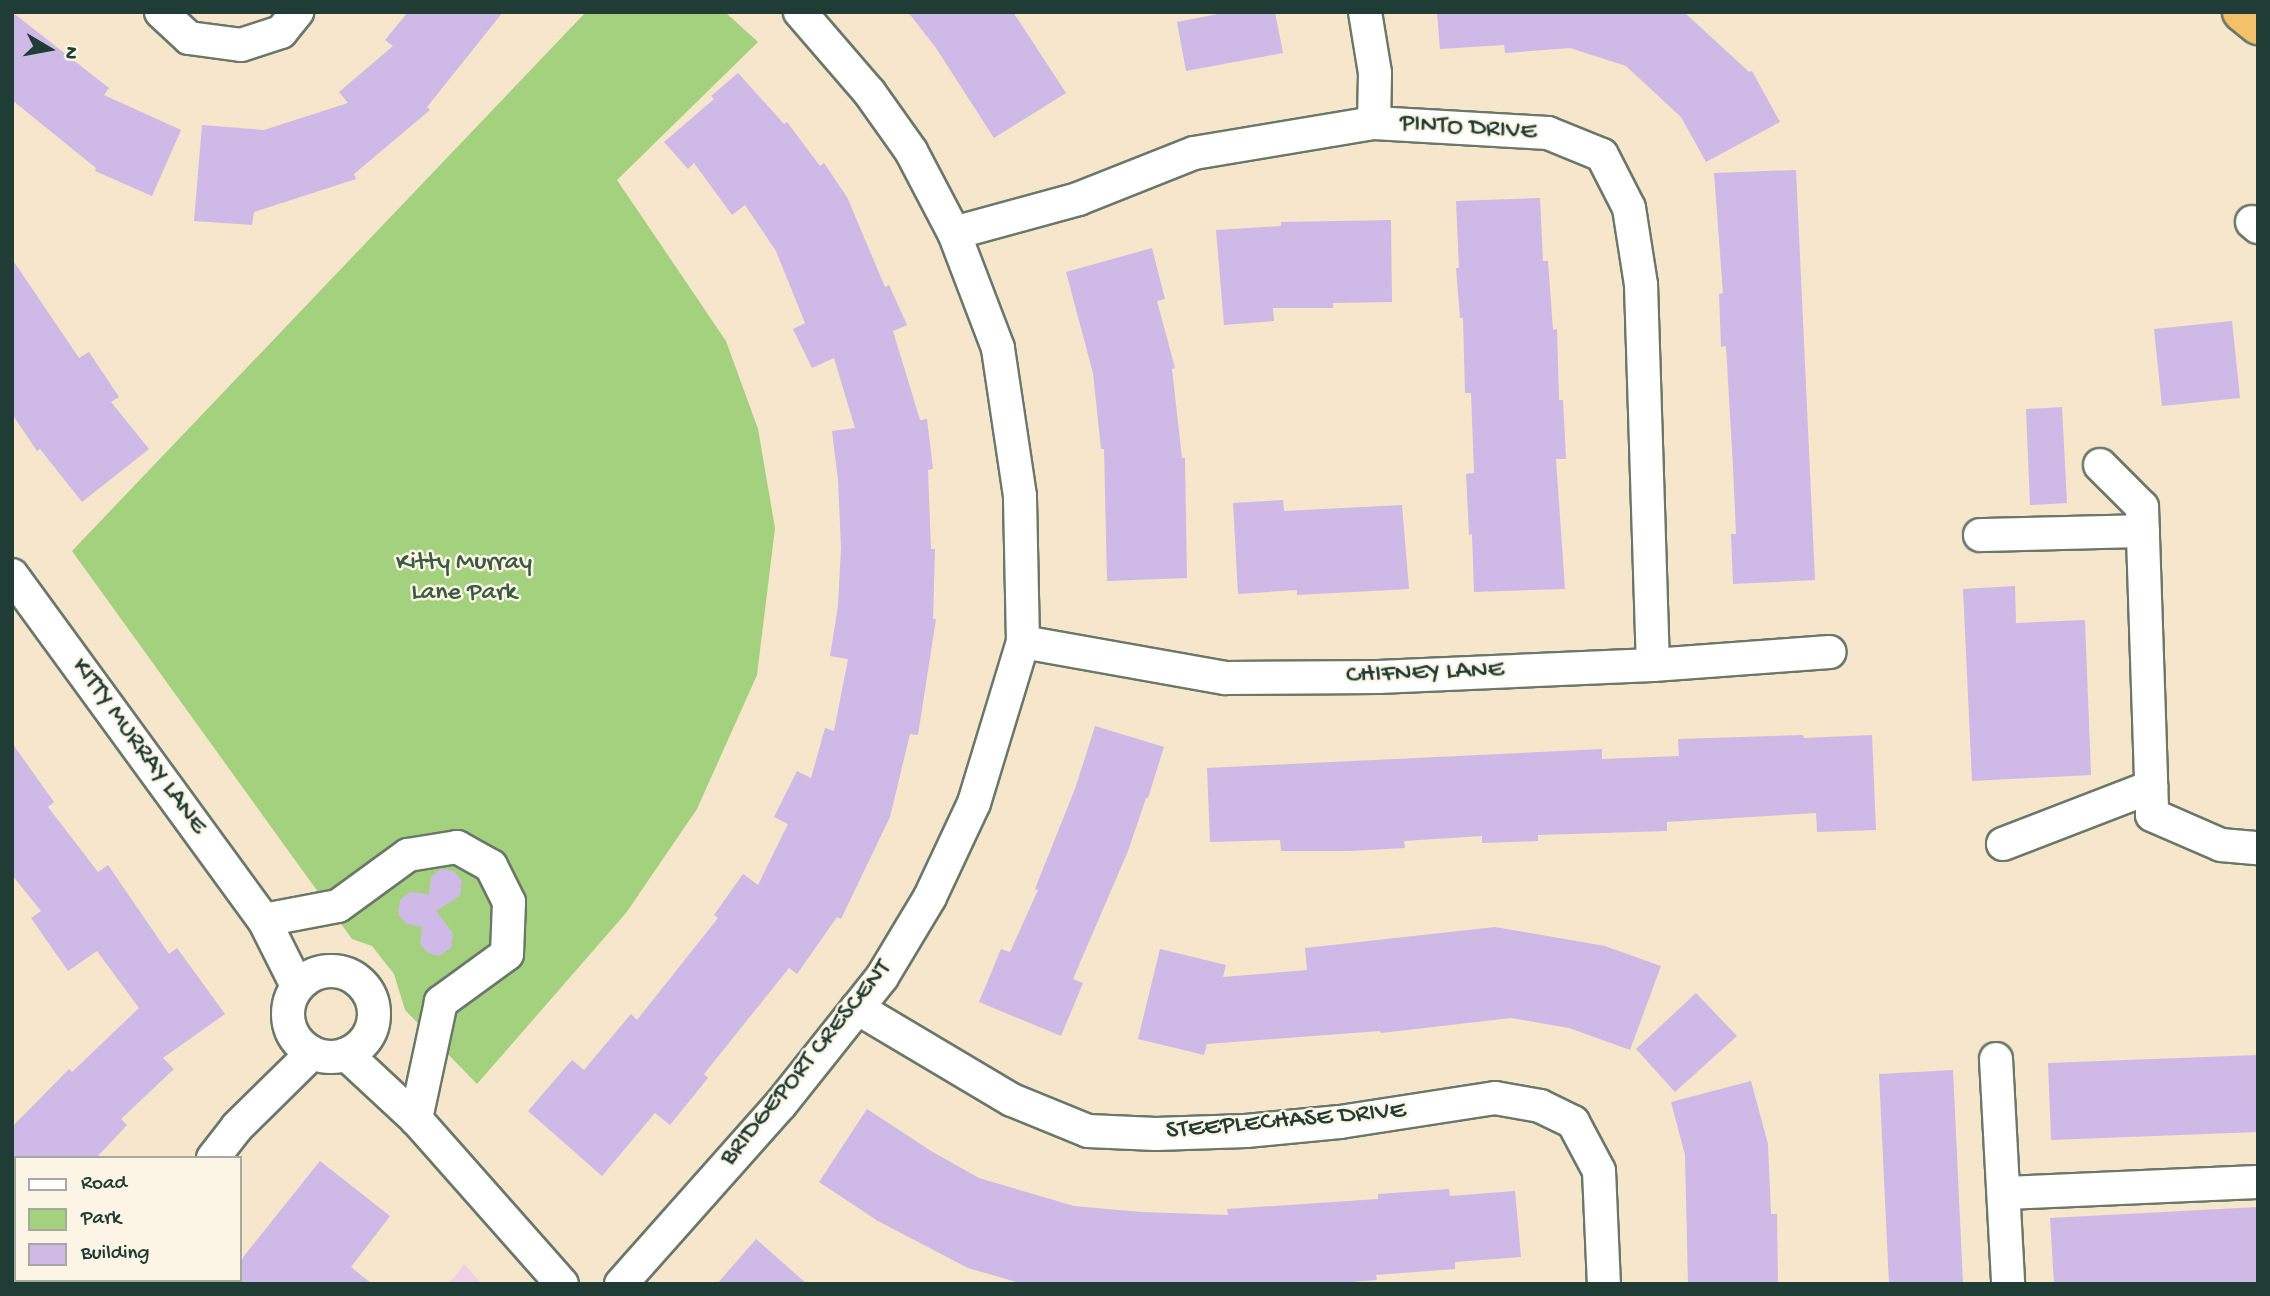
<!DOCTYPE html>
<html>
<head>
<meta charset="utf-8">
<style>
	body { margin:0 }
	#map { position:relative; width:2270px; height:1296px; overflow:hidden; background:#f5e6cc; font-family:"Gochi Hand",sans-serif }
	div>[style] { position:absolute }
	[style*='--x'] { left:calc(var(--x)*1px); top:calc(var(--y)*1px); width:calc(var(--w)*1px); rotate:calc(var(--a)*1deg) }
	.built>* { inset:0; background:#efd0e6 }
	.green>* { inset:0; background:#a4d17e }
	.building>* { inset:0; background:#cfb9e6 }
	.roads { filter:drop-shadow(2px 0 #6a7869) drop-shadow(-2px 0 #6a7869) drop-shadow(0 2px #6a7869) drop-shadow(0 -2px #6a7869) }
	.minor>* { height:32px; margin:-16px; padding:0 16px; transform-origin:16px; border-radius:16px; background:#fff }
	.minor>.ring { margin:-16px; padding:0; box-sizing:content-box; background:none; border:32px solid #fff; border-radius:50% }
	.highway>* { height:38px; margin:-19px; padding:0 19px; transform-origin:19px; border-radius:19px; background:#f4c16a }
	span { translate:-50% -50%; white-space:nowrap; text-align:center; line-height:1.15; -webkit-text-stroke:5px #fcf5e5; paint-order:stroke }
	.street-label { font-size:26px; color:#1f3d34 }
	.park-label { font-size:26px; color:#3a5b43 }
	.frame { position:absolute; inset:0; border:14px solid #1f3d34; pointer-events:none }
	.legend { position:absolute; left:14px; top:1156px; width:228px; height:126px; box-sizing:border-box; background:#fcf5e5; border:2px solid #a4ab9e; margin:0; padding:9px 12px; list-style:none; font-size:21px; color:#1f3d34 }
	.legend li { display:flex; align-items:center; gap:14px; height:35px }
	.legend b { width:35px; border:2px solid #a4ab9e }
	.north { position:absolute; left:14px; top:14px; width:70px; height:70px; -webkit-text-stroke:5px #fcf5e5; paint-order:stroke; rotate:100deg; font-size:19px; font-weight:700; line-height:28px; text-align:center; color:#1f3d34 }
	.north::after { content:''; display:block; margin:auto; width:24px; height:32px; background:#1f3d34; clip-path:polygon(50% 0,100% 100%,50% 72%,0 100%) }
</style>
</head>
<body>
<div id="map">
	<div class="built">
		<div style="clip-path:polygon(464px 1264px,482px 1284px,449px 1284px)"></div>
	</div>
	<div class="green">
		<div style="clip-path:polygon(586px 12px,725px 12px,758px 42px,617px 180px,726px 341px,758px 429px,775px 528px,757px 675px,697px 809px,626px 913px,477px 1084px,405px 1010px,394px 974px,372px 946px,352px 939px,72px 551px)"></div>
	</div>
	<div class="building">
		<div style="clip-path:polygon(12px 12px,109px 88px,104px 95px,181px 130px,152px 196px,95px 171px,96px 168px,12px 100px)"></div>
		<div style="clip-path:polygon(408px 12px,503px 12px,427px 107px,430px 110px,354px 174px,356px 179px,254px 212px,252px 225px,194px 221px,202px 125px,264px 130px,348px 103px,339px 92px,393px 46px,385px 40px)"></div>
		<div style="clip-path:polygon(908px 12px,1013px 12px,1066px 93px,994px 138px,936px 48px)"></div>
		<div style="clip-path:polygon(1228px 12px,1275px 12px,1283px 53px,1186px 71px,1177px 22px)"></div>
		<div style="clip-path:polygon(1437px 12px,1684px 12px,1749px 72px,1752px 71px,1780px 122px,1706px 162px,1681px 117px,1626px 66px,1570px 48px,1505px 53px,1504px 45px,1440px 49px)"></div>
		<div style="clip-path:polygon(738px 73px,784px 124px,787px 122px,820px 166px,824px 163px,847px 197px,885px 287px,889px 285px,907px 325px,893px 331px,920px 420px,927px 419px,933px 469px,928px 470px,931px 549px,935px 549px,933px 619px,936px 619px,918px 735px,910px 734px,890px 817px,841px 919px,837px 917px,797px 974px,789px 968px,704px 1074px,708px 1078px,670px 1125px,655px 1113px,602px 1176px,528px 1111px,572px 1060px,584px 1070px,631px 1014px,637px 1020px,718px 918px,714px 915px,743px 874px,758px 885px,788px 824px,774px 817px,797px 771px,811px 778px,825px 728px,834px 731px,848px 659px,830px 656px,838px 606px,841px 548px,838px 480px,832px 431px,855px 428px,834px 358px,812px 368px,793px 329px,805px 323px,776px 251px,745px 205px,732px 215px,694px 163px,688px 169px,664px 142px,714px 99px,711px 96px)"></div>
		<div style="clip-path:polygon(1796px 170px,1815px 580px,1733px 584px,1731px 534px,1736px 534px,1733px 467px,1726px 346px,1721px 347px,1719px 294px,1723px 293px,1714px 173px)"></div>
		<div style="clip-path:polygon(1540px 198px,1543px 261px,1548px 261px,1553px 330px,1557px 329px,1559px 400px,1563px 400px,1566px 459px,1556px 459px,1565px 589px,1474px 592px,1472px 534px,1469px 535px,1466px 474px,1474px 473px,1471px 393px,1465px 393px,1463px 318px,1460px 318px,1456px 268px,1459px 268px,1456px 201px)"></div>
		<div style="clip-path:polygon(1391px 220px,1392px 302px,1333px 303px,1333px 308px,1273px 308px,1274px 321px,1224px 325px,1216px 230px,1281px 226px,1281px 222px)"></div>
		<div style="clip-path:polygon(1152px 248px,1165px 299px,1157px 301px,1175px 368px,1172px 369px,1182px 458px,1185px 458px,1187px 578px,1107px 581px,1104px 449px,1101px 449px,1093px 373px,1066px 272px)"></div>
		<div style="clip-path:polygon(12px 259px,79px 358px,89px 352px,119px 397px,111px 402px,149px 449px,82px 502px,40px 449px,37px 451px,12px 414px)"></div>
		<div style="clip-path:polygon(2232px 321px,2240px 398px,2162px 406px,2154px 329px)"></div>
		<div style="clip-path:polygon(2062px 407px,2067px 503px,2030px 505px,2026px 409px)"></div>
		<div style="clip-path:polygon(1283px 500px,1284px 511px,1402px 505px,1409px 589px,1297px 595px,1297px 590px,1238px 594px,1233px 503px)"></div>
		<div style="clip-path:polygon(2015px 586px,2016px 623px,2085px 620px,2091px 775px,1972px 781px,1963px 589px)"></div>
		<div style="clip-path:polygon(1095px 726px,1164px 747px,1148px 798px,1146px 798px,1128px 851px,1073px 979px,1083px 983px,1061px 1036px,979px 1002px,1001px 949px,1010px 952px,1038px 890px,1035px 889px,1076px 786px)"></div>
		<div style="clip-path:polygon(1803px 735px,1804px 738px,1872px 735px,1876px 830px,1817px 832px,1816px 813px,1667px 822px,1667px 831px,1538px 835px,1538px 841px,1482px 843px,1482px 836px,1404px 841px,1405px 848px,1349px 851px,1281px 851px,1280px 840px,1210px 842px,1207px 768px,1602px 749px,1602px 759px,1679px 756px,1678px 739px)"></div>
		<div style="clip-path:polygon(12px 743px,54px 802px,48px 807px,98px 872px,108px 865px,169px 954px,177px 948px,225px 1014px,163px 1058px,174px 1069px,121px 1119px,127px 1125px,96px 1158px,12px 1158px,12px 1127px,69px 1069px,72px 1072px,139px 1008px,97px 951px,68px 971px,31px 918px,41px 911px,12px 875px)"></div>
		<div style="clip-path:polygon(441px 869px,454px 871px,462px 881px,460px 896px,436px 911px,453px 933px,451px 948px,439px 956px,428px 953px,420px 944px,422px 927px,406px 924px,398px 914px,400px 900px,410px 892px,429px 894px,431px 877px)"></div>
		<div style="clip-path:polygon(1495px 927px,1605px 946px,1661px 966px,1630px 1050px,1569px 1028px,1511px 1018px,1381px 1033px,1380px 1031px,1207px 1044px,1204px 1055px,1138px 1039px,1160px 949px,1226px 965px,1223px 977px,1307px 970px,1305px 948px)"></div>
		<div style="clip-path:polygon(1696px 993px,1737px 1036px,1675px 1092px,1636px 1049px)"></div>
		<div style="clip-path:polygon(2258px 1055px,2258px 1132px,2051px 1140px,2048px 1063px)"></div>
		<div style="clip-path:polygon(1953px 1070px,1963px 1284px,1889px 1284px,1879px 1074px)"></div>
		<div style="clip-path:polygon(1751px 1081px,1768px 1144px,1771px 1214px,1777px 1214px,1778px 1284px,1688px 1284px,1685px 1155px,1671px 1102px)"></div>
		<div style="clip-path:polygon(867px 1109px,931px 1151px,979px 1178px,1074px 1206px,1142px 1212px,1228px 1215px,1227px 1209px,1378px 1199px,1378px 1194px,1449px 1189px,1450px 1196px,1515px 1191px,1521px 1257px,1455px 1262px,1455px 1269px,1376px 1275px,1377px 1280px,1325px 1284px,1023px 1284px,968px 1268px,878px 1221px,819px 1182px)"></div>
		<div style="clip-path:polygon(320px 1161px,390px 1216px,351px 1267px,372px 1284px,224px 1284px,227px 1280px,240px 1280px,240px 1265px,244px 1256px)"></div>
		<div style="clip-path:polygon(2258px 1207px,2258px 1282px,2054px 1284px,2050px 1218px)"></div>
		<div style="clip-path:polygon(756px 1239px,807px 1284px,717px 1284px)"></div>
	</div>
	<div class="roads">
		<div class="minor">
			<div style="--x:161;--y:12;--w:38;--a:43"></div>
			<div style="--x:189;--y:38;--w:52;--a:7.7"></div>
			<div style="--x:241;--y:45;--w:42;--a:-18"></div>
			<div style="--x:281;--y:32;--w:26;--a:-51"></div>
			<div style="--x:1365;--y:12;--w:62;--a:80.7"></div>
			<div style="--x:1375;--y:73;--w:50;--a:91.1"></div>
			<div style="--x:2252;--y:222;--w:8;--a:40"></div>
			<div style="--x:954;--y:233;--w:129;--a:-15.3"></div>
			<div style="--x:1078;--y:199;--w:125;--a:-21.6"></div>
			<div style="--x:1194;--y:153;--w:182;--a:-9.5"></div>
			<div style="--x:1374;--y:123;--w:174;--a:3.3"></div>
			<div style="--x:1548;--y:133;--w:58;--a:22.2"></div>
			<div style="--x:1602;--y:155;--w:59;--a:63"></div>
			<div style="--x:1629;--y:208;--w:78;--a:81.1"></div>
			<div style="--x:1641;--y:285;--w:380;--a:88.2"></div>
			<div style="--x:2100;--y:465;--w:59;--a:45"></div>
			<div style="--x:2142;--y:507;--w:308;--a:88.1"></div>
			<div style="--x:2152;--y:815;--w:75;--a:23.5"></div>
			<div style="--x:2221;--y:845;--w:37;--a:5"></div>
			<div style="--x:1980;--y:535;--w:163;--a:-1.4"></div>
			<div style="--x:12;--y:575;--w:427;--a:53.9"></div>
			<div style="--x:264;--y:920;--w:74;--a:63.4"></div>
			<div style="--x:1023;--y:642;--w:206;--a:10.1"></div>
			<div style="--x:1226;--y:678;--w:152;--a:-0.4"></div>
			<div style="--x:1378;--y:677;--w:275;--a:-2.5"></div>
			<div style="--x:1653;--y:665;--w:177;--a:-4.2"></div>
			<div style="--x:2003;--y:844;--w:159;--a:-21.1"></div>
			<div style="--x:264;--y:920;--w:75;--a:-10.7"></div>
			<div style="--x:338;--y:906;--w:87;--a:-36.1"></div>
			<div style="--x:408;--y:855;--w:50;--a:-9.3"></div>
			<div style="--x:457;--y:847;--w:39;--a:29"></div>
			<div style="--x:491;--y:866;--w:40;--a:63.4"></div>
			<div style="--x:509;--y:902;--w:52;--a:92.2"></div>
			<div style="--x:507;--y:954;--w:82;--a:144"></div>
			<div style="--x:441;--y:1002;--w:120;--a:102.1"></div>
			<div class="ring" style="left:288px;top:971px;width:54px;height:54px"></div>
			<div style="--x:857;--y:1008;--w:180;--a:30.7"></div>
			<div style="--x:1012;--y:1100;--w:82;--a:22.2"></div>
			<div style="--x:1088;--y:1131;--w:68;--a:2.5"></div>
			<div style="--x:1156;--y:1134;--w:90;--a:-1.9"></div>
			<div style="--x:1246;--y:1131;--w:94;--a:-5.5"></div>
			<div style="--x:1340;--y:1122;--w:157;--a:-8.8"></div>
			<div style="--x:1495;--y:1098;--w:46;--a:10.1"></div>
			<div style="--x:1540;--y:1106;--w:37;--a:26"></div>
			<div style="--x:1573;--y:1122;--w:55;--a:62"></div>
			<div style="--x:1599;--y:1171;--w:113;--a:87.5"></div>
			<div style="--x:346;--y:1054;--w:96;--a:42.9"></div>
			<div style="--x:416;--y:1119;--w:220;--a:48.5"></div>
			<div style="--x:1996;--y:1059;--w:225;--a:86.9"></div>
			<div style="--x:213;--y:1158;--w:39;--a:-52"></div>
			<div style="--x:237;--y:1127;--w:105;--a:-44.6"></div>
			<div style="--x:2005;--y:1193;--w:253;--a:-2.5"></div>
			<div style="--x:114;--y:1284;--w:5;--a:-53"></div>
			<div style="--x:621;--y:1284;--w:241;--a:-48.4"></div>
			<div style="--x:781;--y:1104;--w:162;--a:-51.5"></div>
			<div style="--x:882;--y:977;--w:93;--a:-59"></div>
			<div style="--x:930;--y:897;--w:104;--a:-64.9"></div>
			<div style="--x:974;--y:803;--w:168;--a:-73.1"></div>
			<div style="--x:1023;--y:642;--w:146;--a:-91.2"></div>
			<div style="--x:1020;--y:496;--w:150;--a:-98.5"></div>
			<div style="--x:998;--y:348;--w:123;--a:-110.9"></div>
			<div style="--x:954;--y:233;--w:93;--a:-117.7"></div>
			<div style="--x:911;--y:151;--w:72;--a:-125.4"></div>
			<div style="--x:869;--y:92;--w:106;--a:-130.8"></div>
		</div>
		<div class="highway">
			<div style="--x:2242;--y:12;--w:21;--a:39"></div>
		</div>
	</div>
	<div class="street-label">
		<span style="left:1468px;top:129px;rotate:4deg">PINTO DRIVE</span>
		<span style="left:1425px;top:674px;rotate:-2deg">CHIFNEY LANE</span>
		<span style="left:138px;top:747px;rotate:54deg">KITTY MURRAY LANE</span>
		<span style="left:807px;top:1064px;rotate:-51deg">BRIDGEPORT CRESCENT</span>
		<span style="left:1286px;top:1122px;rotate:-5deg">STEEPLECHASE DRIVE</span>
	</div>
	<div class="park-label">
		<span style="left:464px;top:579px">Kitty Murray<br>Lane Park</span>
	</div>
	<div class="frame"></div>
	<ul class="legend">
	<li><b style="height:9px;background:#fff"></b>Road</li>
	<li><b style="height:19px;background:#a4d17e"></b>Park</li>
	<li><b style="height:19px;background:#cfb9e6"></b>Building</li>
	</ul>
	<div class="north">N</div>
</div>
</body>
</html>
